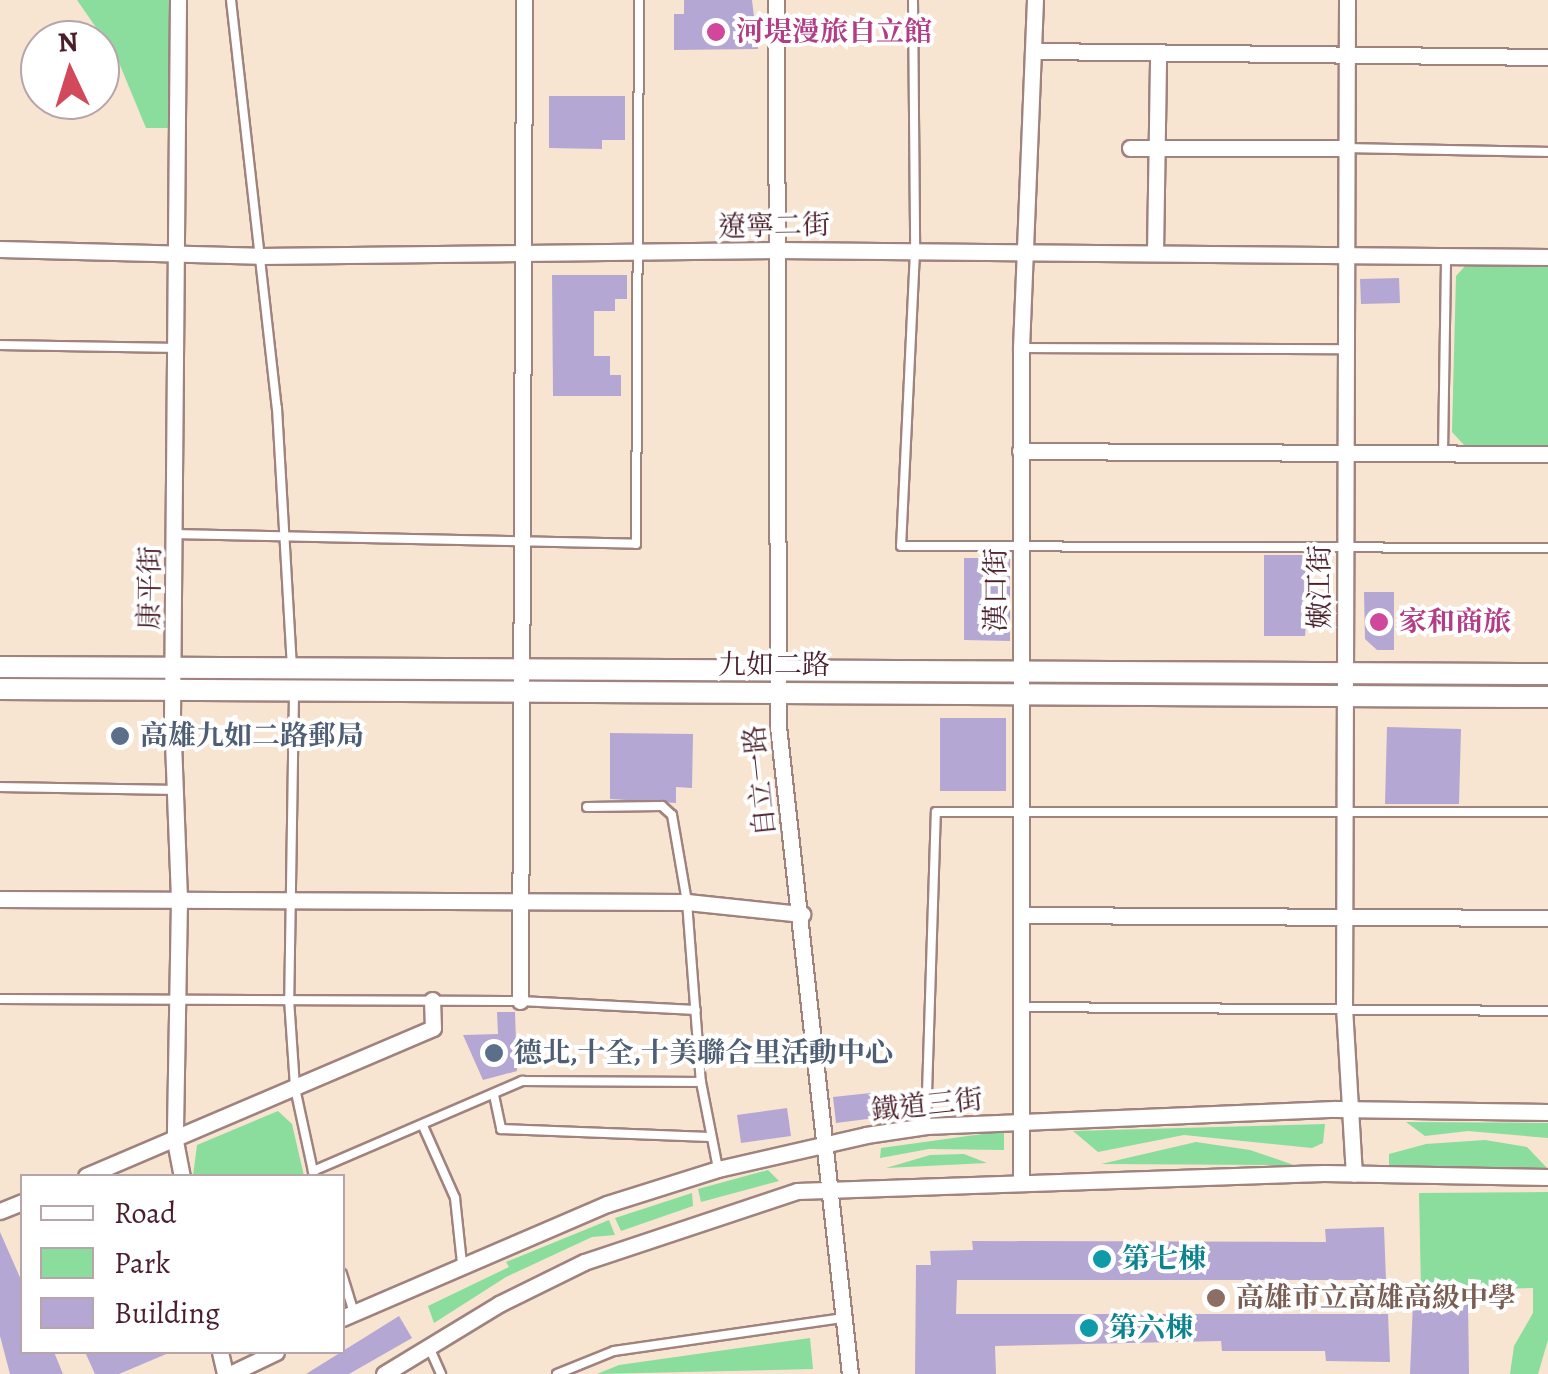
<!DOCTYPE html>
<html>
<head>
<meta charset="utf-8">
<style>
	body { margin:0 }
	#map { position:relative; width:1548px; height:1374px; overflow:hidden; background:#f7e5d1; font-family:Alegreya,"Noto Serif TC",serif }
	div>[style] { position:absolute }
	[style*='--x'] { left:calc(var(--x)*1px); top:calc(var(--y)*1px); width:calc(var(--w)*1px); rotate:calc(var(--a)*1deg) }
	.green>* { inset:0; background:#8add9d }
	.building>* { inset:0; background:#b4a7d3 }
	.roads { filter:drop-shadow(2px 0 #a0827e) drop-shadow(-2px 0 #a0827e) drop-shadow(0 2px #a0827e) drop-shadow(0 -2px #a0827e) }
	.lane>* { height:8px; margin:-4px; padding:0 4px; transform-origin:4px; border-radius:4px; background:#fff }
	.street>* { height:15px; margin:-7.5px; padding:0 7.5px; transform-origin:7.5px; border-radius:7.5px; background:#fff }
	.secondary>* { height:20px; margin:-10px; padding:0 10px; transform-origin:10px; border-radius:10px; background:#fff }
	.dots>* { width:28px; height:28px; translate:-50% -50%; box-sizing:border-box; border:5px solid #fff; border-radius:50% }
	span { translate:-50% -50%; white-space:nowrap; text-align:center; line-height:1.15; -webkit-text-stroke:8px #fff; paint-order:stroke }
	.hotel-label { font-size:28px; color:#b23c85; font-weight:700 }
	.left { translate:0 -50%; text-align:left }
	.street-label { font-size:28px; color:#4a1f2b }
	.service-label { font-size:28px; color:#4e5e75; font-weight:700 }
	.culture-label { font-size:28px; color:#0d838f; font-weight:700 }
	.education-label { font-size:28px; color:#785e54; font-weight:700 }
	.legend { position:absolute; left:20px; top:1174px; width:325px; height:180px; box-sizing:border-box; background:#fff; border:2px solid #b7a5aa; margin:0; padding:12px 18px; list-style:none; font-size:30px; color:#4a1f2b }
	.legend li { display:flex; align-items:center; gap:20px; height:50px }
	.legend b { width:50px; border:2px solid #b7a5aa }
	.north { position:absolute; left:20px; top:20px; width:100px; height:100px; box-sizing:border-box; background:#fff; border:2px solid #b7a5aa; border-radius:50%; rotate:356deg; font-size:28px; font-weight:700; line-height:40px; text-align:center; color:#4a1f2b }
	.north::after { content:''; display:block; margin:auto; width:35px; height:45px; background:#d1495b; clip-path:polygon(50% 0,100% 100%,50% 72%,0 100%) }
</style>
</head>
<body>
<div id="map">
	<div class="green">
		<div style="clip-path:polygon(77px 0,172px 0,169px 128px,146px 128px,117px 58px)"></div>
		<div style="clip-path:polygon(1467px 264px,1548px 265px,1548px 446px,1464px 445px,1452px 432px,1456px 276px)"></div>
		<div style="clip-path:polygon(278px 1111px,292px 1124px,304px 1176px,193px 1176px,197px 1145px)"></div>
		<div style="clip-path:polygon(1406px 1122px,1548px 1123px,1548px 1138px,1468px 1131px,1425px 1136px)"></div>
		<div style="clip-path:polygon(1325px 1124px,1323px 1143px,1312px 1148px,1184px 1135px,1098px 1152px,1073px 1131px)"></div>
		<div style="clip-path:polygon(1004px 1131px,1004px 1150px,929px 1149px,880px 1158px,881px 1148px)"></div>
		<div style="clip-path:polygon(1485px 1140px,1527px 1147px,1548px 1169px,1389px 1167px,1389px 1154px,1426px 1144px)"></div>
		<div style="clip-path:polygon(1196px 1142px,1250px 1150px,1294px 1165px,1101px 1164px)"></div>
		<div style="clip-path:polygon(964px 1154px,987px 1163px,886px 1168px,930px 1155px)"></div>
		<div style="clip-path:polygon(768px 1170px,779px 1181px,701px 1202px,698px 1189px)"></div>
		<div style="clip-path:polygon(1548px 1192px,1548px 1340px,1538px 1374px,1510px 1374px,1514px 1346px,1533px 1313px,1533px 1288px,1421px 1290px,1419px 1193px)"></div>
		<div style="clip-path:polygon(692px 1193px,693px 1206px,621px 1231px,615px 1218px)"></div>
		<div style="clip-path:polygon(609px 1220px,615px 1235px,592px 1237px,506px 1277px,434px 1323px,428px 1306px,509px 1267px,506px 1262px)"></div>
		<div style="clip-path:polygon(810px 1338px,813px 1369px,597px 1374px,619px 1365px)"></div>
	</div>
	<div class="building">
		<div style="clip-path:polygon(684px 0,752px 0,758px 49px,674px 50px,674px 14px,684px 14px)"></div>
		<div style="clip-path:polygon(549px 96px,625px 96px,625px 140px,602px 140px,602px 149px,549px 148px)"></div>
		<div style="clip-path:polygon(552px 275px,627px 275px,627px 299px,615px 299px,615px 311px,594px 311px,594px 356px,610px 356px,610px 375px,621px 375px,621px 396px,553px 396px)"></div>
		<div style="clip-path:polygon(1399px 278px,1400px 303px,1361px 304px,1360px 279px)"></div>
		<div style="clip-path:polygon(1264px 555px,1312px 555px,1305px 636px,1264px 636px)"></div>
		<div style="clip-path:polygon(964px 558px,1010px 558px,1010px 641px,964px 640px)"></div>
		<div style="clip-path:polygon(1364px 592px,1394px 592px,1394px 650px,1377px 650px,1365px 639px)"></div>
		<div style="clip-path:polygon(940px 718px,1006px 718px,1006px 791px,940px 791px)"></div>
		<div style="clip-path:polygon(1387px 727px,1461px 729px,1459px 804px,1385px 804px)"></div>
		<div style="clip-path:polygon(610px 733px,693px 734px,692px 788px,676px 787px,676px 803px,610px 799px)"></div>
		<div style="clip-path:polygon(497px 1012px,515px 1012px,517px 1071px,483px 1080px,463px 1035px,498px 1034px)"></div>
		<div style="clip-path:polygon(880px 1092px,883px 1117px,836px 1123px,833px 1097px)"></div>
		<div style="clip-path:polygon(787px 1108px,791px 1136px,741px 1143px,737px 1115px)"></div>
		<div style="clip-path:polygon(1384px 1227px,1386px 1280px,957px 1280px,956px 1314px,1388px 1314px,1390px 1362px,1326px 1361px,1325px 1351px,1222px 1351px,1221px 1341px,995px 1346px,996px 1374px,915px 1374px,916px 1265px,931px 1265px,930px 1251px,973px 1250px,972px 1241px,1326px 1242px,1325px 1229px)"></div>
		<div style="clip-path:polygon(0 1232px,22px 1282px,22px 1352px,54px 1352px,63px 1374px,10px 1374px,0 1336px)"></div>
		<div style="clip-path:polygon(1468px 1299px,1469px 1374px,1410px 1374px,1413px 1302px)"></div>
		<div style="clip-path:polygon(399px 1316px,412px 1338px,349px 1374px,306px 1374px)"></div>
		<div style="clip-path:polygon(85px 1352px,171px 1352px,119px 1374px,95px 1374px)"></div>
	</div>
	<div class="roads">
		<div class="lane">
			<div style="--x:231;--y:0;--w:411;--a:83.6"></div>
			<div style="--x:277;--y:408;--w:259;--a:86.7"></div>
			<div style="--x:913;--y:0;--w:251;--a:89.5"></div>
			<div style="--x:915;--y:251;--w:295;--a:92.7"></div>
			<div style="--x:901;--y:546;--w:647;--a:0.18"></div>
			<div style="--x:1348;--y:148;--w:200;--a:1.1"></div>
			<div style="--x:0;--y:345;--w:175;--a:1"></div>
			<div style="--x:1021;--y:348;--w:325;--a:0.2"></div>
			<div style="--x:1443;--y:453;--w:197;--a:-89.1"></div>
			<div style="--x:176;--y:534;--w:460;--a:1.2"></div>
			<div style="--x:636;--y:544;--w:544;--a:-89.68"></div>
			<div style="--x:294;--y:695;--w:304;--a:90.9"></div>
			<div style="--x:289;--y:999;--w:89;--a:86.1"></div>
			<div style="--x:295;--y:1088;--w:90;--a:77.8"></div>
			<div style="--x:0;--y:787;--w:175;--a:1"></div>
			<div style="--x:587;--y:807;--w:75;--a:-0.8"></div>
			<div style="--x:662;--y:806;--w:13;--a:42"></div>
			<div style="--x:672;--y:815;--w:88;--a:80.2"></div>
			<div style="--x:687;--y:902;--w:181;--a:85.6"></div>
			<div style="--x:701;--y:1082;--w:89;--a:78.9"></div>
			<div style="--x:0;--y:999;--w:520;--a:0.22"></div>
			<div style="--x:520;--y:1001;--w:176;--a:2.9"></div>
			<div style="--x:1024;--y:1007;--w:524;--a:0.44"></div>
			<div style="--x:494;--y:1095;--w:35;--a:78"></div>
			<div style="--x:501;--y:1129;--w:209;--a:2.2"></div>
			<div style="--x:423;--y:1126;--w:79;--a:66"></div>
			<div style="--x:455;--y:1198;--w:66;--a:83.9"></div>
			<div style="--x:926;--y:1126;--w:314;--a:-88.2"></div>
			<div style="--x:936;--y:812;--w:612;--a:0"></div>
			<div style="--x:313;--y:1171;--w:228;--a:-23.3"></div>
			<div style="--x:522;--y:1081;--w:179;--a:0.3"></div>
			<div style="--x:342;--y:1274;--w:41;--a:72.9"></div>
			<div style="--x:429;--y:1347;--w:30;--a:66"></div>
			<div style="--x:557;--y:1374;--w:61;--a:-22"></div>
			<div style="--x:614;--y:1351;--w:232;--a:-8.2"></div>
		</div>
		<div class="street">
			<div style="--x:178;--y:0;--w:716;--a:90.48"></div>
			<div style="--x:172;--y:716;--w:184;--a:87.8"></div>
			<div style="--x:179;--y:900;--w:241;--a:91"></div>
			<div style="--x:175;--y:1141;--w:36;--a:79"></div>
			<div style="--x:776;--y:0;--w:726;--a:89.84"></div>
			<div style="--x:778;--y:726;--w:652;--a:83.66"></div>
			<div style="--x:1347;--y:0;--w:1007;--a:90.17"></div>
			<div style="--x:1344;--y:1007;--w:167;--a:86.6"></div>
			<div style="--x:1035;--y:51;--w:513;--a:0.67"></div>
			<div style="--x:1130;--y:148;--w:217;--a:0"></div>
			<div style="--x:0;--y:249;--w:259;--a:1.5"></div>
			<div style="--x:259;--y:256;--w:518;--a:-0.66"></div>
			<div style="--x:777;--y:250;--w:771;--a:0.52"></div>
			<div style="--x:1155;--y:253;--w:201;--a:-89.1"></div>
			<div style="--x:1020;--y:451;--w:528;--a:0.33"></div>
			<div style="--x:0;--y:899;--w:687;--a:0.25"></div>
			<div style="--x:687;--y:902;--w:116;--a:6"></div>
			<div style="--x:1025;--y:915;--w:523;--a:0.33"></div>
			<div style="--x:520;--y:1001;--w:1001;--a:-89.77"></div>
			<div style="--x:86;--y:1176;--w:377;--a:-23.1"></div>
			<div style="--x:433;--y:1028;--w:28;--a:-92"></div>
			<div style="--x:1021;--y:1180;--w:832;--a:-90"></div>
			<div style="--x:1021;--y:348;--w:348;--a:-87.7"></div>
			<div style="--x:0;--y:1211;--w:24;--a:-22"></div>
			<div style="--x:342;--y:1318;--w:288;--a:-23.3"></div>
			<div style="--x:607;--y:1204;--w:116;--a:-17.5"></div>
			<div style="--x:718;--y:1169;--w:152;--a:-12.9"></div>
			<div style="--x:866;--y:1135;--w:61;--a:-8.5"></div>
			<div style="--x:926;--y:1126;--w:409;--a:-2.4"></div>
			<div style="--x:1335;--y:1109;--w:213;--a:0.8"></div>
			<div style="--x:220;--y:1352;--w:23;--a:77"></div>
			<div style="--x:230;--y:1374;--w:51;--a:-25.6"></div>
			<div style="--x:384;--y:1374;--w:135;--a:-31.3"></div>
			<div style="--x:499;--y:1304;--w:95;--a:-26.3"></div>
			<div style="--x:584;--y:1262;--w:225;--a:-18.4"></div>
			<div style="--x:797;--y:1191;--w:527;--a:-1.96"></div>
			<div style="--x:1324;--y:1173;--w:224;--a:1"></div>
		</div>
		<div class="secondary">
			<div style="--x:0;--y:667;--w:1548;--a:0.26"></div>
			<div style="--x:0;--y:689;--w:1548;--a:0.3"></div>
		</div>
	</div>
	<div class="dots">
		<div style="left:716px;top:32px;background:#d1479c"></div>
		<div style="left:1379px;top:622px;background:#d1479c"></div>
		<div style="left:120px;top:736px;background:#5c6f8a"></div>
		<div style="left:494px;top:1053px;background:#5c6f8a"></div>
		<div style="left:1102px;top:1259px;background:#0f9aa8"></div>
		<div style="left:1216px;top:1298px;background:#8d6e63"></div>
		<div style="left:1089px;top:1328px;background:#0f9aa8"></div>
	</div>
	<div class="hotel-label">
		<span class="left" style="left:736px;top:32px">河堤漫旅自立館</span>
		<span class="left" style="left:1399px;top:622px">家和商旅</span>
	</div>
	<div class="street-label">
		<span style="left:774px;top:226px;rotate:-1deg">遼寧二街</span>
		<span style="left:1320px;top:587px;rotate:-90deg">嫩江街</span>
		<span style="left:150px;top:588px;rotate:-89deg">康平街</span>
		<span style="left:996px;top:590px;rotate:-90deg">漢口街</span>
		<span style="left:774px;top:665px">九如二路</span>
		<span style="left:760px;top:781px;rotate:-96deg">自立一路</span>
		<span style="left:927px;top:1105px;rotate:-6deg">鐵道三街</span>
	</div>
	<div class="service-label">
		<span class="left" style="left:140px;top:736px">高雄九如二路郵局</span>
		<span class="left" style="left:514px;top:1053px">德北,十全,十美聯合里活動中心</span>
	</div>
	<div class="culture-label">
		<span class="left" style="left:1122px;top:1259px">第七棟</span>
		<span class="left" style="left:1109px;top:1328px">第六棟</span>
	</div>
	<div class="education-label">
		<span class="left" style="left:1236px;top:1298px">高雄市立高雄高級中學</span>
	</div>
	<ul class="legend">
	<li><b style="height:12px;background:#fff"></b>Road</li>
	<li><b style="height:28px;background:#8add9d"></b>Park</li>
	<li><b style="height:28px;background:#b4a7d3"></b>Building</li>
	</ul>
	<div class="north">N</div>
</div>
</body>
</html>
